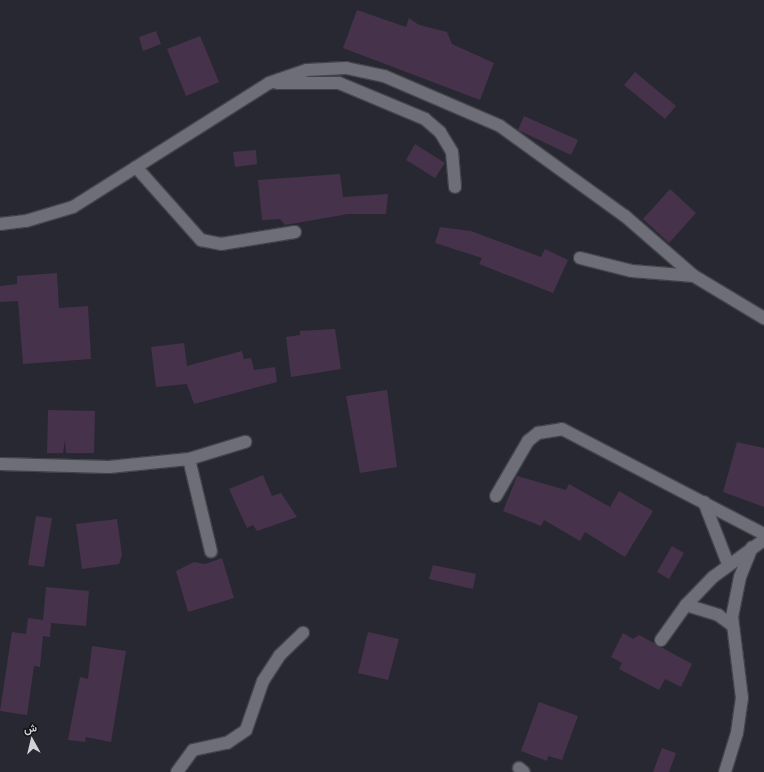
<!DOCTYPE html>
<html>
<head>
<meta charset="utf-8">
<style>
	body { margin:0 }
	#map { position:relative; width:764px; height:772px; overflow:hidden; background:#282832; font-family:Manrope,Vazirmatn,sans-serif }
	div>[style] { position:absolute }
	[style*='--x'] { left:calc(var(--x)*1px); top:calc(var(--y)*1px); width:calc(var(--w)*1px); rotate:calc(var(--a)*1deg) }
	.building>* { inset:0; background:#47324b }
	.roads { filter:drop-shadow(1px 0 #43434b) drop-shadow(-1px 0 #43434b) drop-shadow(0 1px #43434b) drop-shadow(0 -1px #43434b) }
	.minor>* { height:12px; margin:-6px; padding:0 6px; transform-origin:6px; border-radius:6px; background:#6e6e79 }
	span { translate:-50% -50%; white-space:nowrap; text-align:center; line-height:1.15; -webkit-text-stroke:3px #121216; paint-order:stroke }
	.north { position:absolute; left:12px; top:720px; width:40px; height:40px; -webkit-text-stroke:3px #121216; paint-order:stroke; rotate:352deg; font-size:11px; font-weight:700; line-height:16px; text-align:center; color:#d1d2d8 }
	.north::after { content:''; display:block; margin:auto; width:14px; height:18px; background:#d1d2d8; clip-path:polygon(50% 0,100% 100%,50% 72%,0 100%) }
</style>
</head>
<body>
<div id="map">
	<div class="building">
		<div style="clip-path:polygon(357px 10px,406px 27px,409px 18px,419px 25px,447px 32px,452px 44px,494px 63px,480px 100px,343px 48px)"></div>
		<div style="clip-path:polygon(156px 31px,161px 44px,143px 51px,139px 37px)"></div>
		<div style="clip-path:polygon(200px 36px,219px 82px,186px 96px,167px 49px)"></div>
		<div style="clip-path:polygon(635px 72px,676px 106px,665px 119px,624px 85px)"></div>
		<div style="clip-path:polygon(524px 116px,578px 140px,571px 155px,518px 130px)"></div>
		<div style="clip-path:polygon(415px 144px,445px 163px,435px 178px,406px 160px)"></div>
		<div style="clip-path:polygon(256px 150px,257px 164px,235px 167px,233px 152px)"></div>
		<div style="clip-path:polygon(340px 174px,343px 197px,388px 194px,386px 214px,348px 214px,285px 225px,280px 219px,262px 220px,258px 180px)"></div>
		<div style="clip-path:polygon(670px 189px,696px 213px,669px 243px,643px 219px)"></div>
		<div style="clip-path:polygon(440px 227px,471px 231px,541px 257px,545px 249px,568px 260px,553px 293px,479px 264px,482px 258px,435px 243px)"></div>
		<div style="clip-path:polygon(57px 273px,59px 308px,88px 306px,91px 359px,23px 364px,18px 301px,0 302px,0 286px,17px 284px,17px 276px)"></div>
		<div style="clip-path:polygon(335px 329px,341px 369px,291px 377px,286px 337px,300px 335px,300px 331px)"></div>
		<div style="clip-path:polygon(184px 343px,187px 366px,242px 351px,244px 359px,251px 358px,254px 370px,275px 367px,277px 382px,194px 404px,187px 384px,156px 387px,151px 347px)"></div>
		<div style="clip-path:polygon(387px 390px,397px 467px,360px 473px,346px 396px)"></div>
		<div style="clip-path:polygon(48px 410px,95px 411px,94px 453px,66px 453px,65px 440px,63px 453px,47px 453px)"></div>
		<div style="clip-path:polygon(737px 442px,764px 448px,764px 507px,723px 492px)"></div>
		<div style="clip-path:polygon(263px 475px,272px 496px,281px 493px,297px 517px,257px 531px,253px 525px,247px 528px,229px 489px)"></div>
		<div style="clip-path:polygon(517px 476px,566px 490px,569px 484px,610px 507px,619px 491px,653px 511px,625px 557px,585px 532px,580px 541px,544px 520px,541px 526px,503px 511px)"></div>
		<div style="clip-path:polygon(36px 516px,52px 518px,44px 567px,28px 565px)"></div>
		<div style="clip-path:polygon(117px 519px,122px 555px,119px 564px,82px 569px,76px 524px)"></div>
		<div style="clip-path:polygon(672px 546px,684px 553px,669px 579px,657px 572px)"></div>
		<div style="clip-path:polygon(222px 558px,234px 598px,188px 612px,176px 571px,194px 562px,205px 564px)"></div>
		<div style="clip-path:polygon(433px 565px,476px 574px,473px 589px,429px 579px)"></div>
		<div style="clip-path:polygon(46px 587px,89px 591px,86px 626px,51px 623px,50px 637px,43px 636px,40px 667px,34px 666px,27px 715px,0 711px,12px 632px,26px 634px,28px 618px,43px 620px)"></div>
		<div style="clip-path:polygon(368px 632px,399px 639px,388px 680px,358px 673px)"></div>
		<div style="clip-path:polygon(623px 633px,633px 639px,639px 635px,692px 664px,681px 687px,665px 679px,659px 690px,619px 669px,622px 663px,611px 657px)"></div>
		<div style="clip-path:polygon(92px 646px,126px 651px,111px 742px,86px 737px,85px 742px,68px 740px,80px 677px,88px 679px)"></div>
		<div style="clip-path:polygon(539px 702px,578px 716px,562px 760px,548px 756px,547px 761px,521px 751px)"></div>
		<div style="clip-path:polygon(662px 748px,676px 753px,669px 772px,653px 772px)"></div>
	</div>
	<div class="roads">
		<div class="minor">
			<div style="--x:277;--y:83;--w:62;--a:0"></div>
			<div style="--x:339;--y:83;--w:93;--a:22.7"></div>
			<div style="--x:425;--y:119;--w:20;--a:41"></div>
			<div style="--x:440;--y:132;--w:23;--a:59"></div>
			<div style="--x:452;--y:152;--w:35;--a:85"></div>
			<div style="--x:136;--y:167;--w:98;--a:48.3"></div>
			<div style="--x:201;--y:240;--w:20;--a:11"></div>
			<div style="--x:221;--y:244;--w:75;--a:-9.2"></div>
			<div style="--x:0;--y:224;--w:26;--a:-7"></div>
			<div style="--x:26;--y:221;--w:49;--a:-16.6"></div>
			<div style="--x:73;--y:207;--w:232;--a:-32.3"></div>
			<div style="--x:269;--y:83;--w:40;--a:-18.9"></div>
			<div style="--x:307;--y:70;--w:39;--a:-3"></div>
			<div style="--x:346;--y:68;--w:39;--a:12"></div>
			<div style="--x:384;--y:76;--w:126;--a:23.3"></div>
			<div style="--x:500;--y:126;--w:154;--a:35.8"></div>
			<div style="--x:625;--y:216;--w:91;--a:41"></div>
			<div style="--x:694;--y:276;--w:82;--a:31"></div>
			<div style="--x:580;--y:258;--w:54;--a:14"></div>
			<div style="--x:632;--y:271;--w:62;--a:4.6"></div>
			<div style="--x:189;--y:459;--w:95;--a:76.6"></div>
			<div style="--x:0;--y:464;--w:109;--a:1.6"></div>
			<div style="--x:109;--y:467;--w:80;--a:-5.7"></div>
			<div style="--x:189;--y:459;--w:59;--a:-16.9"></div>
			<div style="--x:496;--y:496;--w:64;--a:-59.8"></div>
			<div style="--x:528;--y:441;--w:13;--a:-39"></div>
			<div style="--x:538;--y:433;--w:24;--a:-9"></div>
			<div style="--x:562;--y:429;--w:228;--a:27.5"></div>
			<div style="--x:704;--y:502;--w:66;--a:68.8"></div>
			<div style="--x:686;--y:605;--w:34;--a:17"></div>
			<div style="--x:718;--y:615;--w:17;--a:36"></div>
			<div style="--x:661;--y:640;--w:43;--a:-54.5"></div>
			<div style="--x:686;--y:605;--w:39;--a:-46"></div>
			<div style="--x:713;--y:577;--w:63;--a:-36"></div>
			<div style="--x:519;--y:768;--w:6;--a:39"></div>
			<div style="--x:177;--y:772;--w:27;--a:-54"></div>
			<div style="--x:193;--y:750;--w:35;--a:-12"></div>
			<div style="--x:227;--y:743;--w:23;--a:-34"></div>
			<div style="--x:246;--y:730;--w:52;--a:-70.9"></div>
			<div style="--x:263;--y:681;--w:31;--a:-57"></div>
			<div style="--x:280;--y:655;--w:32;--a:-44"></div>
			<div style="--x:725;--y:772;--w:41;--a:-72.9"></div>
			<div style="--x:737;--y:733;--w:35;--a:-82"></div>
			<div style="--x:742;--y:698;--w:82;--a:-97"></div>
			<div style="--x:732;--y:617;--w:41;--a:-78.7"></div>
			<div style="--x:740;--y:577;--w:32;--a:-68"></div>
		</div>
	</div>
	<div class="north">ش</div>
</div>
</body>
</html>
